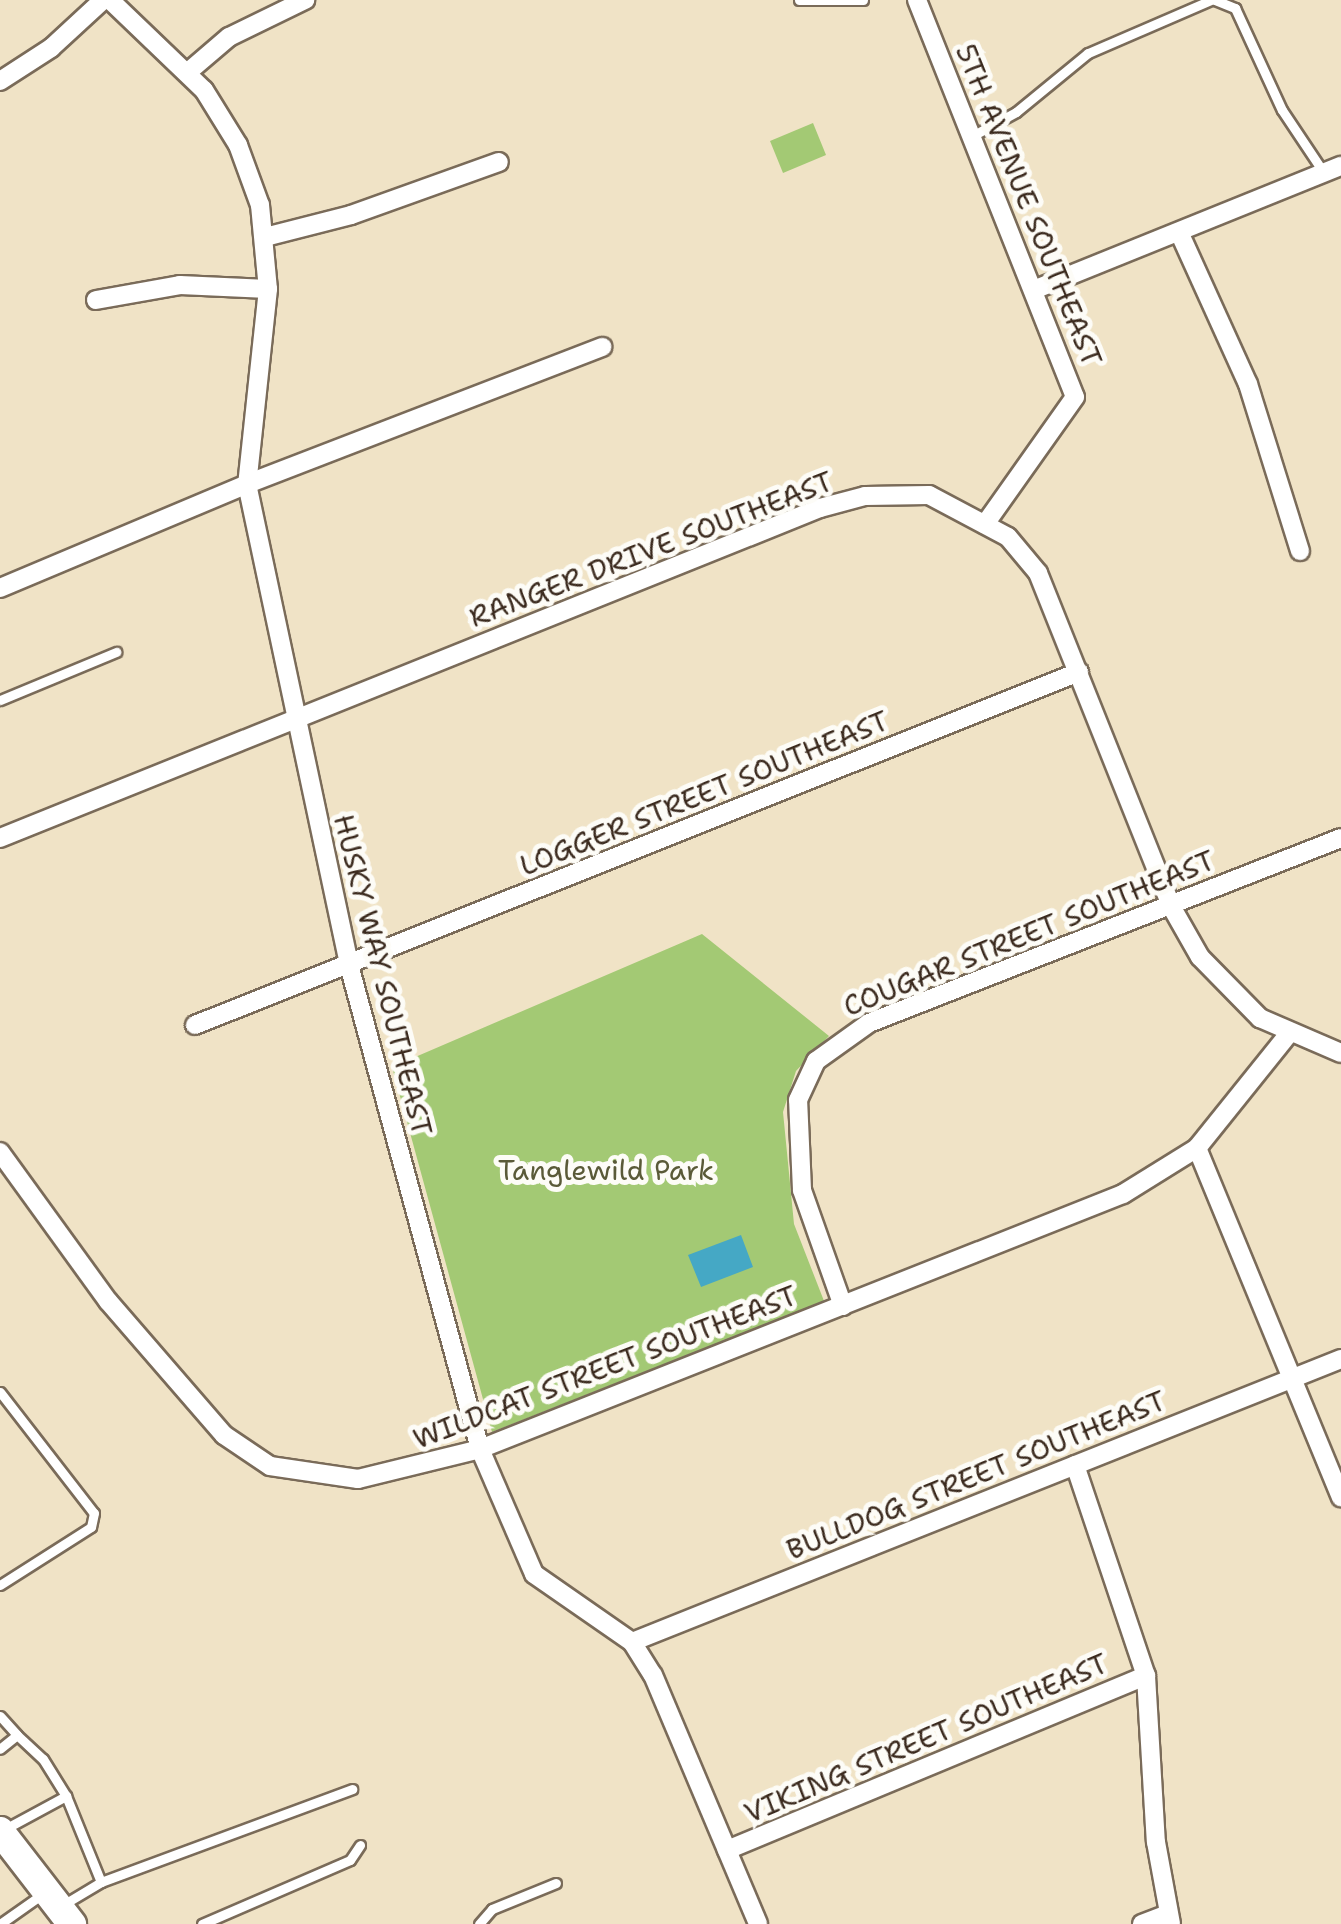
<!DOCTYPE html>
<html>
<head>
<meta charset="utf-8">
<style>
	body { margin:0 }
	#map { position:relative; width:1341px; height:1924px; overflow:hidden; background:#f0e3c6; font-family:"Shantell Sans",sans-serif }
	div>[style] { position:absolute }
	[style*='--x'] { left:calc(var(--x)*1px); top:calc(var(--y)*1px); width:calc(var(--w)*1px); rotate:calc(var(--a)*1deg) }
	.green>* { inset:0; background:#a3c974 }
	.water>* { inset:0; background:#45a8c5 }
	.roads { filter:drop-shadow(2px 0 #7a6b59) drop-shadow(-2px 0 #7a6b59) drop-shadow(0 2px #7a6b59) drop-shadow(0 -2px #7a6b59) }
	.lane>* { height:9px; margin:-4.5px; padding:0 4.5px; transform-origin:4.5px; border-radius:4.5px; background:#fff }
	.street>* { height:18px; margin:-9px; padding:0 9px; transform-origin:9px; border-radius:9px; background:#fff }
	.primary>* { height:28px; margin:-14px; padding:0 14px; transform-origin:14px; border-radius:14px; background:#fff }
	span { translate:-50% -50%; white-space:nowrap; text-align:center; line-height:1.15; -webkit-text-stroke:10px #fdfcf7; paint-order:stroke }
	.street-label { font-size:28px; color:#3b2a1e }
	.park-label { font-size:28px; color:#5a5a38 }
</style>
</head>
<body>
<div id="map">
	<div class="green">
		<div style="clip-path:polygon(813px 123px,826px 155px,783px 173px,770px 141px)"></div>
		<div style="clip-path:polygon(702px 934px,829px 1036px,796px 1071px,783px 1112px,794px 1224px,824px 1301px,492px 1432px,392px 1067px)"></div>
	</div>
	<div class="water">
		<div style="clip-path:polygon(741px 1235px,753px 1267px,701px 1287px,688px 1255px)"></div>
	</div>
	<div class="roads">
		<div class="lane">
			<div style="--x:799;--y:0;--w:64;--a:0"></div>
			<div style="--x:1215;--y:0;--w:22;--a:22"></div>
			<div style="--x:1235;--y:8;--w:112;--a:65.3"></div>
			<div style="--x:1282;--y:110;--w:76;--a:56.3"></div>
			<div style="--x:974;--y:135;--w:48;--a:-28.7"></div>
			<div style="--x:1016;--y:112;--w:93;--a:-39.3"></div>
			<div style="--x:1088;--y:53;--w:134;--a:-23.3"></div>
			<div style="--x:0;--y:700;--w:126;--a:-22.5"></div>
			<div style="--x:0;--y:1392;--w:153;--a:52.2"></div>
			<div style="--x:94;--y:1513;--w:14;--a:102"></div>
			<div style="--x:91;--y:1527;--w:108;--a:147.5"></div>
			<div style="--x:0;--y:1716;--w:25;--a:48"></div>
			<div style="--x:17;--y:1735;--w:22;--a:141"></div>
			<div style="--x:17;--y:1735;--w:35;--a:43"></div>
			<div style="--x:43;--y:1759;--w:44;--a:58.1"></div>
			<div style="--x:3;--y:1830;--w:72;--a:-28.4"></div>
			<div style="--x:66;--y:1796;--w:93;--a:67.9"></div>
			<div style="--x:61;--y:1906;--w:47;--a:-31"></div>
			<div style="--x:101;--y:1882;--w:268;--a:-20.3"></div>
			<div style="--x:0;--y:1924;--w:54;--a:-35.2"></div>
			<div style="--x:202;--y:1924;--w:161;--a:-23.4"></div>
			<div style="--x:350;--y:1860;--w:18;--a:-56"></div>
			<div style="--x:479;--y:1924;--w:20;--a:-49"></div>
			<div style="--x:492;--y:1909;--w:69;--a:-22.1"></div>
		</div>
		<div class="street">
			<div style="--x:110;--y:0;--w:130;--a:43.8"></div>
			<div style="--x:204;--y:90;--w:65;--a:58.3"></div>
			<div style="--x:238;--y:145;--w:64;--a:69.9"></div>
			<div style="--x:260;--y:205;--w:84;--a:84.6"></div>
			<div style="--x:268;--y:289;--w:196;--a:96.1"></div>
			<div style="--x:247;--y:484;--w:492;--a:78"></div>
			<div style="--x:349;--y:965;--w:501;--a:74.86"></div>
			<div style="--x:480;--y:1449;--w:136;--a:66.6"></div>
			<div style="--x:534;--y:1574;--w:119;--a:34.8"></div>
			<div style="--x:632;--y:1642;--w:39;--a:58"></div>
			<div style="--x:653;--y:1675;--w:270;--a:67.1"></div>
			<div style="--x:917;--y:0;--w:427;--a:68.3"></div>
			<div style="--x:1075;--y:397;--w:156;--a:125.3"></div>
			<div style="--x:188;--y:72;--w:54;--a:-40.5"></div>
			<div style="--x:229;--y:37;--w:85;--a:-26"></div>
			<div style="--x:0;--y:81;--w:61;--a:-32.9"></div>
			<div style="--x:51;--y:48;--w:71;--a:-42.7"></div>
			<div style="--x:1179;--y:232;--w:167;--a:65.6"></div>
			<div style="--x:1248;--y:384;--w:175;--a:72.7"></div>
			<div style="--x:265;--y:237;--w:89;--a:-14.3"></div>
			<div style="--x:351;--y:215;--w:157;--a:-19.7"></div>
			<div style="--x:1036;--y:289;--w:329;--a:-22"></div>
			<div style="--x:96;--y:300;--w:85;--a:-10.1"></div>
			<div style="--x:180;--y:285;--w:88;--a:2.6"></div>
			<div style="--x:0;--y:588;--w:268;--a:-22.8"></div>
			<div style="--x:247;--y:484;--w:381;--a:-21.1"></div>
			<div style="--x:0;--y:838;--w:884;--a:-21.92"></div>
			<div style="--x:820;--y:508;--w:47;--a:-14.9"></div>
			<div style="--x:865;--y:496;--w:64;--a:-0.9"></div>
			<div style="--x:929;--y:495;--w:89;--a:28"></div>
			<div style="--x:1008;--y:537;--w:47;--a:50.2"></div>
			<div style="--x:1038;--y:573;--w:359;--a:68.2"></div>
			<div style="--x:1171;--y:906;--w:59;--a:60.4"></div>
			<div style="--x:1200;--y:957;--w:86;--a:45.5"></div>
			<div style="--x:1260;--y:1018;--w:88;--a:23.4"></div>
			<div style="--x:195;--y:1025;--w:952;--a:-21.77"></div>
			<div style="--x:1197;--y:1148;--w:378;--a:67.6"></div>
			<div style="--x:0;--y:1152;--w:184;--a:54.1"></div>
			<div style="--x:108;--y:1301;--w:177;--a:49.1"></div>
			<div style="--x:224;--y:1435;--w:55;--a:34"></div>
			<div style="--x:270;--y:1466;--w:89;--a:8.4"></div>
			<div style="--x:358;--y:1479;--w:126;--a:-13.8"></div>
			<div style="--x:480;--y:1449;--w:692;--a:-21.63"></div>
			<div style="--x:1123;--y:1194;--w:87;--a:-31.9"></div>
			<div style="--x:1197;--y:1148;--w:145;--a:-51.2"></div>
			<div style="--x:843;--y:1306;--w:123;--a:-109.5"></div>
			<div style="--x:802;--y:1190;--w:90;--a:-92.5"></div>
			<div style="--x:798;--y:1100;--w:43;--a:-65.2"></div>
			<div style="--x:816;--y:1061;--w:65;--a:-35.6"></div>
			<div style="--x:869;--y:1023;--w:507;--a:-21.4"></div>
			<div style="--x:1075;--y:1465;--w:223;--a:71.4"></div>
			<div style="--x:1146;--y:1676;--w:166;--a:86.6"></div>
			<div style="--x:1156;--y:1842;--w:83;--a:79.6"></div>
			<div style="--x:632;--y:1642;--w:763;--a:-21.76"></div>
			<div style="--x:727;--y:1850;--w:454;--a:-22.6"></div>
			<div style="--x:1142;--y:1924;--w:28;--a:-21"></div>
		</div>
		<div class="primary">
			<div style="--x:0;--y:1831;--w:118;--a:52.3"></div>
		</div>
	</div>
	<div class="street-label">
		<span style="left:1029px;top:205px;rotate:68deg">5TH AVENUE SOUTHEAST</span>
		<span style="left:651px;top:549px;rotate:-21deg">RANGER DRIVE SOUTHEAST</span>
		<span style="left:704px;top:793px;rotate:-22deg">LOGGER STREET SOUTHEAST</span>
		<span style="left:1029px;top:933px;rotate:-22deg">COUGAR STREET SOUTHEAST</span>
		<span style="left:383px;top:975px;rotate:76deg">HUSKY WAY SOUTHEAST</span>
		<span style="left:605px;top:1367px;rotate:-21deg">WILDCAT STREET SOUTHEAST</span>
		<span style="left:976px;top:1475px;rotate:-22deg">BULLDOG STREET SOUTHEAST</span>
		<span style="left:926px;top:1738px;rotate:-23deg">VIKING STREET SOUTHEAST</span>
	</div>
	<div class="park-label">
		<span style="left:606px;top:1170px">Tanglewild Park</span>
	</div>
</div>
</body>
</html>
